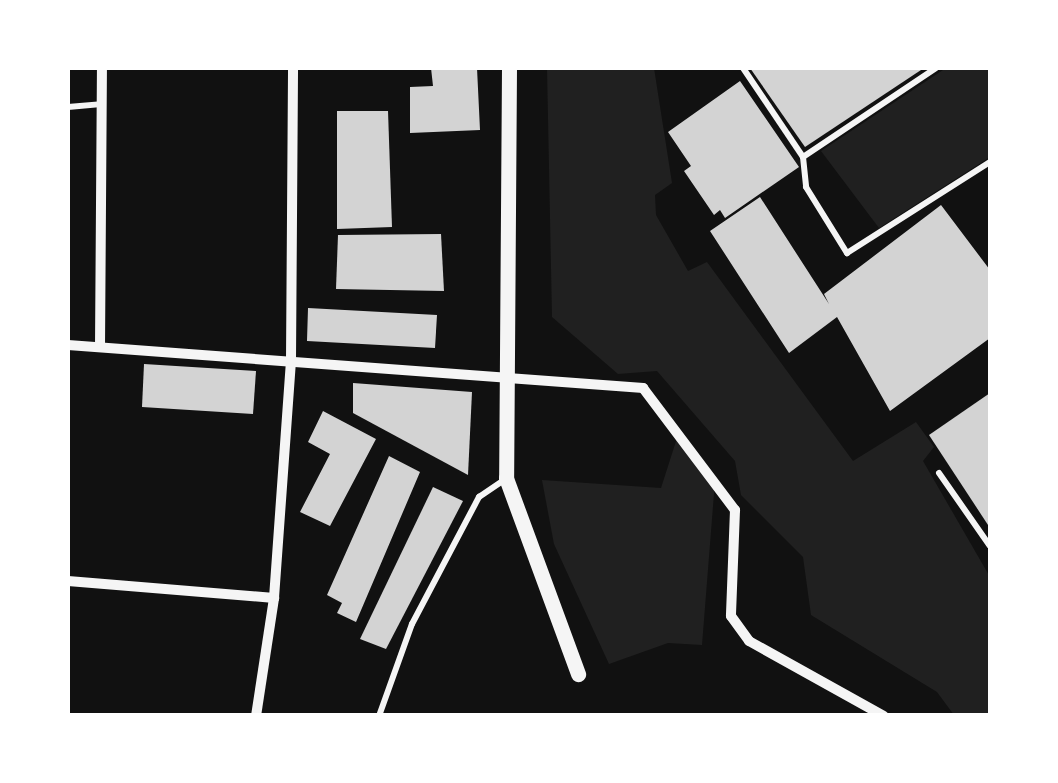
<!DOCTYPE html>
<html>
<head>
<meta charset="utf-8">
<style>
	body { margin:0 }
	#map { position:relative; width:1058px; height:783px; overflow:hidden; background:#111; font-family:"DM Sans",sans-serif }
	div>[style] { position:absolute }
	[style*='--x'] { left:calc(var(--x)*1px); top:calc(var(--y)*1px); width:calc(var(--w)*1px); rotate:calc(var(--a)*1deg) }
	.green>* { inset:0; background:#202020 }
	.building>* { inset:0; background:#d3d3d3 }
	.service>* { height:6px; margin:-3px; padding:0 3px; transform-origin:3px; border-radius:3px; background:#f5f5f5 }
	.minor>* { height:10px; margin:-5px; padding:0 5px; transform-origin:5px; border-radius:5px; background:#f5f5f5 }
	.tertiary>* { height:15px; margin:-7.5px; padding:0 7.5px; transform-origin:7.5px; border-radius:7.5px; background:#f5f5f5 }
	span { translate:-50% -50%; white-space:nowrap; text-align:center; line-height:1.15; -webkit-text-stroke:10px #fff; paint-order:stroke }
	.frame { position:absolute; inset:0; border:70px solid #fff; pointer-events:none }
</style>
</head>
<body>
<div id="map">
	<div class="green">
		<div style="clip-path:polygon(547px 68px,654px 68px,672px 183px,655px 195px,656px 215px,688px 271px,707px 262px,853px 461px,916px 422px,934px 447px,923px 461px,990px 577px,990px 715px,954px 715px,937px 692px,811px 615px,803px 557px,741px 495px,735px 461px,657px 371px,618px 374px,552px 317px)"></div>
		<div style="clip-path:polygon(946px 68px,990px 68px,990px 157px,879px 228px,821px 151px)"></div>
		<div style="clip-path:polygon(678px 435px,715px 481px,702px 645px,668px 643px,609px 664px,554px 544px,542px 480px,661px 488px)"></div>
	</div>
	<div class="building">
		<div style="clip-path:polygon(431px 68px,477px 68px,480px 130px,410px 133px,410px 87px,433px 86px)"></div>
		<div style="clip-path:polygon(750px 68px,924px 68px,805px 147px)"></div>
		<div style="clip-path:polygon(740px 81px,799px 167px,725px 218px,720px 210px,714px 215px,684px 171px,691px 166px,668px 132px)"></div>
		<div style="clip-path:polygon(337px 111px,388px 111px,392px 227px,337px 229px)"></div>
		<div style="clip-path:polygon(760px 197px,829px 304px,824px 294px,941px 205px,990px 270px,990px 338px,890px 411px,837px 317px,789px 353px,710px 231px)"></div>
		<div style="clip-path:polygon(441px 234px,444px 291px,336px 289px,338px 235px)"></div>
		<div style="clip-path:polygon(308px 308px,437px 315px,435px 348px,307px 341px)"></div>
		<div style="clip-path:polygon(144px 364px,256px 371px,253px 414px,142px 407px)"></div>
		<div style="clip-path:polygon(353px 383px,472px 392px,468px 475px,353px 413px)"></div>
		<div style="clip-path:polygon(990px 393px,990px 528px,929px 435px)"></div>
		<div style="clip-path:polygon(323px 411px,376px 439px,330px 526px,300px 512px,330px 454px,308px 442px)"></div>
		<div style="clip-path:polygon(389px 456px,420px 472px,356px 622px,337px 613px,342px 603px,327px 595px)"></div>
		<div style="clip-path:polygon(433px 487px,463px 501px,386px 649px,360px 639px)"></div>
	</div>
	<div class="service">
		<div style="--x:743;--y:68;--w:107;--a:56"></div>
		<div style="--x:803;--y:157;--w:160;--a:-33.8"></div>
		<div style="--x:68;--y:107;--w:33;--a:-5"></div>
		<div style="--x:803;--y:157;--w:30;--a:84"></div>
		<div style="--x:806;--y:187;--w:78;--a:58.2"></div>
		<div style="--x:847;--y:253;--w:169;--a:-32.5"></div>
		<div style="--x:939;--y:473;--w:89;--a:55.1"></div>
		<div style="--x:379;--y:716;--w:98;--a:-70.3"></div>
		<div style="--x:412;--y:624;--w:144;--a:-62.2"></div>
		<div style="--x:479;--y:497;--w:32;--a:-34"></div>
	</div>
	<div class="minor">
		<div style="--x:68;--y:345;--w:577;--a:4.28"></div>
		<div style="--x:643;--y:388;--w:153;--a:53"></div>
		<div style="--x:735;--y:510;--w:106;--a:92.2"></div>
		<div style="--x:731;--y:616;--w:31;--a:54"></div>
		<div style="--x:749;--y:641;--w:154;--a:29.1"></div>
		<div style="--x:100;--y:347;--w:279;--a:-89.6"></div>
		<div style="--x:68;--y:581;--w:207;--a:4.7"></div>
		<div style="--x:256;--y:716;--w:119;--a:-81.3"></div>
		<div style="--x:274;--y:598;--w:240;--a:-85.9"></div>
		<div style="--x:291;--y:359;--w:291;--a:-89.6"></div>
	</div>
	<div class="tertiary">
		<div style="--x:509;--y:68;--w:410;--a:90.4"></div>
		<div style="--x:506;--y:478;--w:209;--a:69.8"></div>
	</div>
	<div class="frame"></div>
</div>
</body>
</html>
